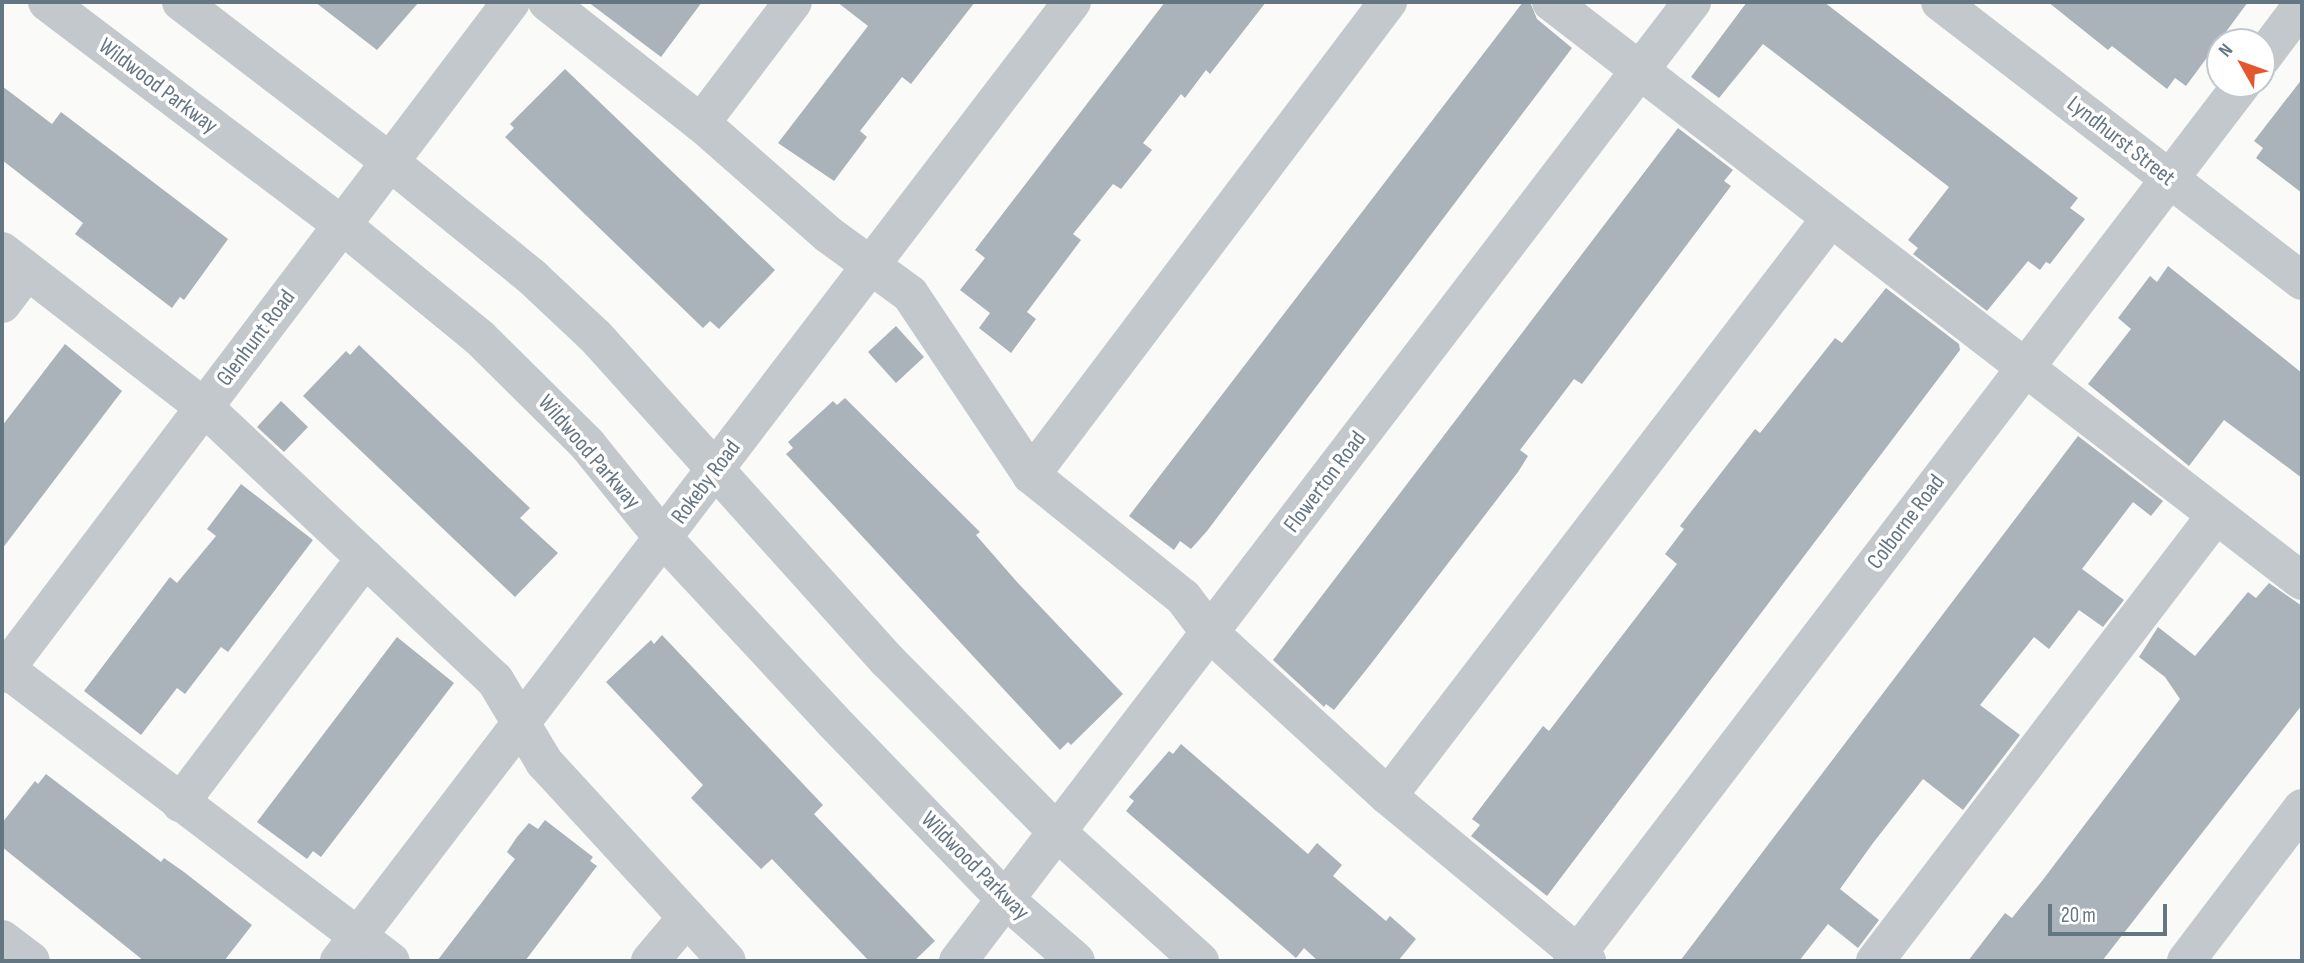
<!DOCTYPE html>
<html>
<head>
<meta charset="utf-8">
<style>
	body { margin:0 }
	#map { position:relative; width:2304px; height:963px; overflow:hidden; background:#fafaf8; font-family:"Sofia Sans Condensed",sans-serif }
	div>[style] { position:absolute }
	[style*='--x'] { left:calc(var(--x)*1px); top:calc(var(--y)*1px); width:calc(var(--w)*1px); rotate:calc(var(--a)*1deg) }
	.building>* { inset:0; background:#aab3b9 }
	.minor>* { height:38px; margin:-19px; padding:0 19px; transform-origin:19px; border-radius:19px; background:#c3c8cc }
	span { translate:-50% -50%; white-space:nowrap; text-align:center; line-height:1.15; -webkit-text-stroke:7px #fff; paint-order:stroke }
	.street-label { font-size:23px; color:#657683 }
	.frame { position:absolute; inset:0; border:4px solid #657683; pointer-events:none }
	.north { position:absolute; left:2206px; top:28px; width:70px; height:70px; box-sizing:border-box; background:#fff; border:2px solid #c1c8cd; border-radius:50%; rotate:310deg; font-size:19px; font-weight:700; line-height:28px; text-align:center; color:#657683 }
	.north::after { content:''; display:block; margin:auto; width:24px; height:32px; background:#e4572e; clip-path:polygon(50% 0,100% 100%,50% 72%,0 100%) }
	.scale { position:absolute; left:2048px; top:904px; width:119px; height:32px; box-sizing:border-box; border:4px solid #657683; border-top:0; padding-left:9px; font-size:21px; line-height:24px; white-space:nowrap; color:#657683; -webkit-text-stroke:5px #fff; paint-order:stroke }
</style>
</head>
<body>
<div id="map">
	<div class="building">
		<div style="clip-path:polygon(315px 2px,419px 2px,377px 50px)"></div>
		<div style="clip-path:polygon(588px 2px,702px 2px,661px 57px)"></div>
		<div style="clip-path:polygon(837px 2px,975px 2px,911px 84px,902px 77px,860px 131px,867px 137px,834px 181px,778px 143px,868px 26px)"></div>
		<div style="clip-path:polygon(1165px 2px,1266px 2px,1210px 74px,1206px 70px,1185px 98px,1181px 94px,1143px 143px,1152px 150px,1121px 189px,1113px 184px,1073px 234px,1081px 240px,1027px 312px,1036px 319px,1011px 353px,979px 328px,990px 313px,960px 290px,985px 258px,975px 250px)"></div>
		<div style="clip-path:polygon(1523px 2px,1530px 2px,1537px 19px,1572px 48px,1207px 531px,1191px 549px,1180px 541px,1174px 550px,1129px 516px)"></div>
		<div style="clip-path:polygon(1747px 2px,1824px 2px,2078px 198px,2070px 208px,2085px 219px,2050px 264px,2046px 262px,2040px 270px,2028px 261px,1987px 311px,1913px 254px,1918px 248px,1908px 240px,1949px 187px,1763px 44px,1719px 98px,1691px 77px)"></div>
		<div style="clip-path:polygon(2048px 2px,2248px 2px,2186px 86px,2175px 78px,2167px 89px,2112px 46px,2108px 50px)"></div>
		<div style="clip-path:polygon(565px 69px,775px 270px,719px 329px,710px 321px,703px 328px,505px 137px,514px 128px,510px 124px)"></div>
		<div style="clip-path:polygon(2302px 79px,2302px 193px,2256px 158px,2263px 148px,2254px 141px)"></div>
		<div style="clip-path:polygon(2px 86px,52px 124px,61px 112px,228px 239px,184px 300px,180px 297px,172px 308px,90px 245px,75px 234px,83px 223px,2px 160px)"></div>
		<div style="clip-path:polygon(1678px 128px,1733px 170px,1724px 181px,1731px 186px,1582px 384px,1574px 379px,1520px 450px,1528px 456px,1518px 472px,1370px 665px,1334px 710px,1326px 704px,1324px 707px,1273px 660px)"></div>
		<div style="clip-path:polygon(2168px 266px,2302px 373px,2302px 478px,2224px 420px,2189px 466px,2088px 384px,2131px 329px,2118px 318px,2150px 276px,2157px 282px)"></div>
		<div style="clip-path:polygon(1886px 288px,1959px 344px,1960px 350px,1547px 896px,1471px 836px,1480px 825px,1472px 819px,1543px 726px,1549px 731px,1677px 564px,1665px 554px,1684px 529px,1680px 526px,1755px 429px,1760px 433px,1835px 338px,1842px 343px)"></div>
		<div style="clip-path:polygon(896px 326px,924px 357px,896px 383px,868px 352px)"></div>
		<div style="clip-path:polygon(65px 344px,122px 391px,2px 549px,2px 426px)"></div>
		<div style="clip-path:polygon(359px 345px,530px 508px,520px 518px,558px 553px,515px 597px,303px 396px,346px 351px,350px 355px)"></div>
		<div style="clip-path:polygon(845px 398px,980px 532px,976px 535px,1017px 582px,1123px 694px,1071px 745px,1068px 742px,1060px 750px,786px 454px,793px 448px,788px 442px,833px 401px,837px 405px)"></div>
		<div style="clip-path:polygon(281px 401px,308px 427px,284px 452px,257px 427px)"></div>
		<div style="clip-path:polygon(2078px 436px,2163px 501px,2151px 516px,2133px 502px,2082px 569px,2124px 600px,2103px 627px,2079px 610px,2049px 649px,2034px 637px,1980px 705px,2020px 735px,1963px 810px,1923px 779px,1873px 843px,1840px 889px,1879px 920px,1858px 948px,1828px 924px,1799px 961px,1680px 961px)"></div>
		<div style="clip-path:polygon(241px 484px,313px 540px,228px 652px,221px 647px,185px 694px,177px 688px,141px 735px,84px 691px,170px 577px,177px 583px,216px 536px,207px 529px)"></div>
		<div style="clip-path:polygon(2269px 583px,2302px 606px,2302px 705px,2102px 961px,1968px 961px,2005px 913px,2012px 918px,2042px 881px,2180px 699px,2165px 677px,2139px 657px,2158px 627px,2195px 656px,2248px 592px,2256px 598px)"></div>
		<div style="clip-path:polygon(662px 635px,823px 805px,814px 814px,935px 941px,914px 961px,869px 961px,772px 859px,761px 869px,691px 798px,703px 785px,606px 682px,651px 640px,654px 644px)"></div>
		<div style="clip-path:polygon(397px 637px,454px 683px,321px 857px,313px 851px,307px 859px,257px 822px)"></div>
		<div style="clip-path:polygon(1181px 744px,1308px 854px,1317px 843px,1342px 865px,1333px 876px,1386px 921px,1390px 916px,1416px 939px,1398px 961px,1318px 961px,1304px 948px,1296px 958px,1126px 811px,1134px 801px,1129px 797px,1169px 751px,1173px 754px)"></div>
		<div style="clip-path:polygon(46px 774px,161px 862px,164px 858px,184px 872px,252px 925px,224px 961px,144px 961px,2px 847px,2px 823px,35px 781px,38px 784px)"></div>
		<div style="clip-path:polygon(545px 820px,593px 857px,590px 861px,597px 866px,525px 961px,437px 961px,515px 859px,507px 852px,517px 837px,529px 823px,538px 829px)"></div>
	</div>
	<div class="minor">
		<div style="--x:47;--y:2;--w:370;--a:37.1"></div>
		<div style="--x:342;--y:225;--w:178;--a:39.3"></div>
		<div style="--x:480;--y:338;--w:151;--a:44.7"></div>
		<div style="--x:587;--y:444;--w:121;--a:51"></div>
		<div style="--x:663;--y:538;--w:248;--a:47.1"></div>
		<div style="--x:832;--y:720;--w:249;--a:46"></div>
		<div style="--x:1005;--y:899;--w:94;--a:41.1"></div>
		<div style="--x:181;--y:2;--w:263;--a:37.4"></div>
		<div style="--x:390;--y:162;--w:184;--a:39"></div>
		<div style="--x:533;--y:278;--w:86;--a:43.1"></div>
		<div style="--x:596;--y:337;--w:435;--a:48"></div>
		<div style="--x:887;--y:660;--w:242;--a:45.3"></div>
		<div style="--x:1057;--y:832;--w:193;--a:42.1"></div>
		<div style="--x:547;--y:2;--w:196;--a:38.2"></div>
		<div style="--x:701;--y:123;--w:170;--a:41.2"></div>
		<div style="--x:829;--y:235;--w:100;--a:36.1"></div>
		<div style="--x:910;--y:294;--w:218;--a:56.2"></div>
		<div style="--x:1031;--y:475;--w:195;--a:38.8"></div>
		<div style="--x:1183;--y:597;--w:45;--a:53.1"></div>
		<div style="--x:1210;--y:633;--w:241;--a:42.5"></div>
		<div style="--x:1388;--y:796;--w:259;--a:39.7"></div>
		<div style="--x:1551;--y:2;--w:948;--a:37.63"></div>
		<div style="--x:1940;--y:2;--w:457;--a:37.6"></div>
		<div style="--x:2262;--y:58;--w:66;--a:-53"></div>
		<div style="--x:701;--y:123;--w:152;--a:-52.8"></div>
		<div style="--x:2;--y:251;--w:255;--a:37.7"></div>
		<div style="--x:204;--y:407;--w:399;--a:43.2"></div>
		<div style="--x:495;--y:680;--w:96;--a:59.1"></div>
		<div style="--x:544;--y:762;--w:270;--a:47.4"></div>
		<div style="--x:2;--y:304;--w:41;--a:-52.9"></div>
		<div style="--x:1031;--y:475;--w:593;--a:-52.96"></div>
		<div style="--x:2;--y:666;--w:488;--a:37.2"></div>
		<div style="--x:2;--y:674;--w:843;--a:-52.86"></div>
		<div style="--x:1388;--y:796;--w:727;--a:-52.55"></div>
		<div style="--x:180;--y:803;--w:307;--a:-52.9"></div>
		<div style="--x:2;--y:939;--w:36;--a:37"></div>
		<div style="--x:339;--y:961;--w:1207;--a:-52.61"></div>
		<div style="--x:650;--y:961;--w:57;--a:-49.9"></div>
		<div style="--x:958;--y:961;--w:1208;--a:-52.57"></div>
		<div style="--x:1572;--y:961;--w:1104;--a:-52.62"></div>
		<div style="--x:1875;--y:961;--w:561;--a:-52.6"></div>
		<div style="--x:2186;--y:961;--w:192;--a:-52.8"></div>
	</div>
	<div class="street-label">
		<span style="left:158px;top:86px;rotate:37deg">Wildwood Parkway</span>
		<span style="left:2121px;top:141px;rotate:38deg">Lyndhurst Street</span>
		<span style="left:256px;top:338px;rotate:-53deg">Glenhunt Road</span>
		<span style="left:589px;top:452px;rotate:49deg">Wildwood Parkway</span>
		<span style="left:706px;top:482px;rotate:-53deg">Rokeby Road</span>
		<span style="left:1325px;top:482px;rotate:-53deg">Flowerton Road</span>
		<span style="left:1906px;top:522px;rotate:-53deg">Colborne Road</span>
		<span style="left:975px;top:866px;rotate:45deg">Wildwood Parkway</span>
	</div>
	<div class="frame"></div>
	<div class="north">N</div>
	<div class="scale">20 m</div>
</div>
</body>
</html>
